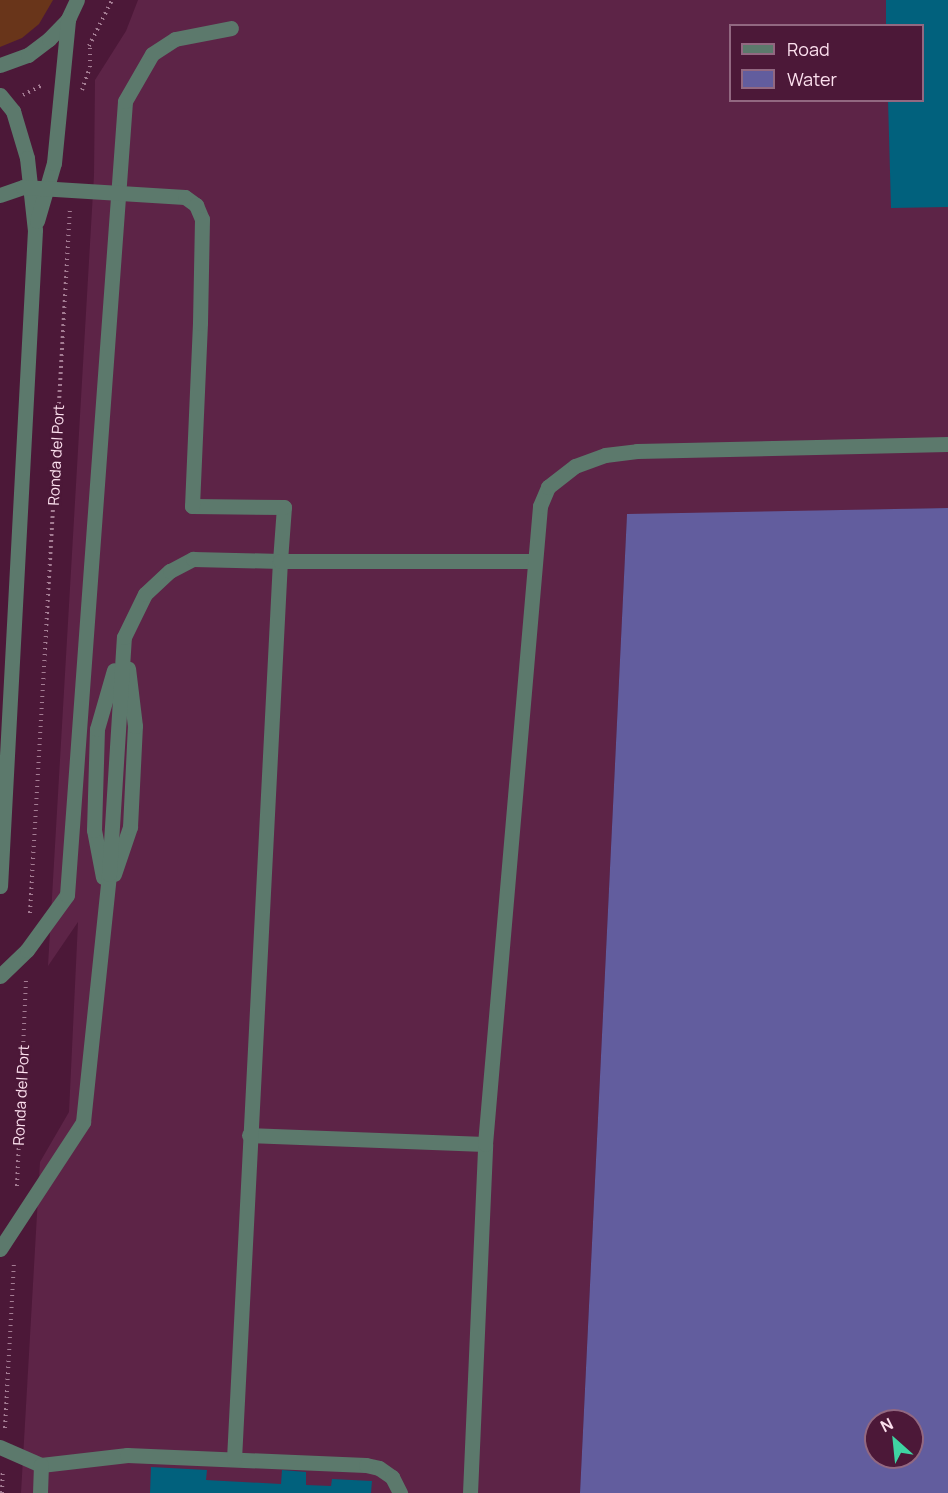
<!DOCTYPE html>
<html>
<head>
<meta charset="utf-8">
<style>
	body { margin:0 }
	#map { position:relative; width:948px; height:1493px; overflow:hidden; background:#4c1838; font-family:Manrope,sans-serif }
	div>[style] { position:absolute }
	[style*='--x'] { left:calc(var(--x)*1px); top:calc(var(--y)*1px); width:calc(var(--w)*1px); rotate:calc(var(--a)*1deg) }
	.built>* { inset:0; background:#5d2447 }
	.green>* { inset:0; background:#69351a }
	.water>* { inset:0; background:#625d9e }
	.building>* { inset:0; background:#01617d }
	.path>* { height:4px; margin-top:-2px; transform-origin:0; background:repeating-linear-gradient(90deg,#a47c93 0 1.5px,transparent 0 6px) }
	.minor>* { height:15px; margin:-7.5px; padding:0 7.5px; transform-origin:7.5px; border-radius:7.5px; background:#5c796c }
	.minor-bridge>* { height:15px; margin:-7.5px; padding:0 7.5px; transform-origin:7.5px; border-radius:7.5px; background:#5c796c }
	span { translate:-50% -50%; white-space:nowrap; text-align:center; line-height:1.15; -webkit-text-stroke:4.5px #4c1838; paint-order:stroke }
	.street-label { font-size:15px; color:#fce0ee }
	.legend { position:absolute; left:729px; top:24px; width:195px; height:78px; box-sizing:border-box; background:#4c1838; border:2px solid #926881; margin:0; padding:8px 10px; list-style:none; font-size:18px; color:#fce0ee }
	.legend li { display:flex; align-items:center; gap:12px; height:30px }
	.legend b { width:30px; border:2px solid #926881 }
	.north { position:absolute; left:864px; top:1409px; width:60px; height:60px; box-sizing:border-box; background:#4c1838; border:2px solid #926881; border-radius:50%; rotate:333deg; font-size:16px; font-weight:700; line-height:24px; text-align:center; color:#fce0ee }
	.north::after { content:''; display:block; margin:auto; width:21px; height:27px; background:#3fd4a2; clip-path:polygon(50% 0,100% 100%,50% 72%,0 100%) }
</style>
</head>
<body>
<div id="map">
	<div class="built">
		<div style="clip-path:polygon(evenodd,138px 0,948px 0,948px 508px,627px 515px,580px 1493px,21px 1493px,40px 1162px,69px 1112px,78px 922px,48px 966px,94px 175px,95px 80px,126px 31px,138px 0,730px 26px,922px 26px,922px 100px,730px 100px,730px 26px)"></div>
	</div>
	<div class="green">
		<div style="clip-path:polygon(0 0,53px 0,39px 24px,22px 38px,0 47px)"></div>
	</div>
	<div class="water">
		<div style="clip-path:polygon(evenodd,948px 508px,948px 1493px,580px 1493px,627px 514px,948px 508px,876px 1421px,912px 1421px,912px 1457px,876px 1457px,876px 1421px)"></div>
	</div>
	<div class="building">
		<div style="clip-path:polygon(886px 0,948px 0,948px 207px,891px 208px,888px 100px,922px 100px,922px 26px,886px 26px)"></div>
		<div style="clip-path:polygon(151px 1467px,207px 1470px,206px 1480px,281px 1484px,282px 1470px,306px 1472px,306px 1485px,331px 1486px,332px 1479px,372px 1481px,371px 1493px,150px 1493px)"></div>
	</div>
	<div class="path">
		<div style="--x:89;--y:46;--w:51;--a:-63.4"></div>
		<div style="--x:82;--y:90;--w:24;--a:-71"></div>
		<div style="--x:90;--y:67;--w:23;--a:-90"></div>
		<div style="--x:23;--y:95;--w:22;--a:-27"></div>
		<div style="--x:30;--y:913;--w:706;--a:-86.75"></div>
		<div style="--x:17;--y:1186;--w:209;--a:-87.5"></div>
		<div style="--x:5;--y:1428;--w:166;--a:-86.9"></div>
		<div style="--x:2;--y:1493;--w:24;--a:-88"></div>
	</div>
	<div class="minor">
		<div style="--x:0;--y:65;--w:30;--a:-20"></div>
		<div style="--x:28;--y:55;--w:26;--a:-37"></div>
		<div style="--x:49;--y:39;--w:28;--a:-46"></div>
		<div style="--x:68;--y:19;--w:21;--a:-65"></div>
		<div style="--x:0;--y:95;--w:21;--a:51"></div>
		<div style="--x:13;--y:111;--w:49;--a:73.4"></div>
		<div style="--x:27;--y:158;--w:72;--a:83.7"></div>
		<div style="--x:35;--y:230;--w:657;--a:93.05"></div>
		<div style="--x:37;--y:221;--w:60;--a:-73.7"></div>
		<div style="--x:54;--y:163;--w:145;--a:-84.4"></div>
		<div style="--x:114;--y:874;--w:50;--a:-71.2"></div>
		<div style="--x:130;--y:827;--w:101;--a:-87.2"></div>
		<div style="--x:135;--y:726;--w:58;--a:-96.9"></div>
		<div style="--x:103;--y:877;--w:48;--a:-100.8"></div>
		<div style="--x:94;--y:830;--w:101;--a:-88.3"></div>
		<div style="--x:97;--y:729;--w:61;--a:-73.9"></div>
		<div style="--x:0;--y:976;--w:37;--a:-44"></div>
		<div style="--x:27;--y:950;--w:68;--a:-54"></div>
		<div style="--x:67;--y:895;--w:796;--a:-85.82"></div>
		<div style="--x:125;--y:101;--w:54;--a:-60.1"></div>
		<div style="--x:152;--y:54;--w:27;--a:-33"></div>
		<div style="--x:175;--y:39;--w:57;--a:-11.1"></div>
		<div style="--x:249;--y:1135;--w:236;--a:2.2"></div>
		<div style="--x:0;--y:1249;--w:152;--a:-56.8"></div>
		<div style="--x:83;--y:1122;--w:249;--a:-84"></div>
		<div style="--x:109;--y:874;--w:237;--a:-86.4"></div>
		<div style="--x:124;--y:637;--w:48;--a:-64"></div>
		<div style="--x:145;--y:594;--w:34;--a:-43"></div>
		<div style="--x:170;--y:571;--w:26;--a:-28"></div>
		<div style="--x:193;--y:559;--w:87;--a:1.3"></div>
		<div style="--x:280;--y:561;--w:54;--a:-85.8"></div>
		<div style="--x:284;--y:507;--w:92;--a:-179.4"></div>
		<div style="--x:192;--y:506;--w:183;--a:-87.5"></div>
		<div style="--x:0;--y:1447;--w:45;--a:23.7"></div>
		<div style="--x:41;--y:1465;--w:87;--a:-6.6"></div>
		<div style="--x:127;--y:1455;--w:239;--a:2.4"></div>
		<div style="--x:366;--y:1465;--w:13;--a:13"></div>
		<div style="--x:379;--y:1468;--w:16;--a:35"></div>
		<div style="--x:392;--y:1477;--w:18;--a:63"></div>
		<div style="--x:234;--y:1459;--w:899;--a:-87.07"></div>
		<div style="--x:280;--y:561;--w:255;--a:0"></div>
		<div style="--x:40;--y:1493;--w:28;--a:-88"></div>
		<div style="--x:470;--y:1493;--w:349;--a:-87.5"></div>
		<div style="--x:485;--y:1144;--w:640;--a:-85.07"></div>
		<div style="--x:540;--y:506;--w:21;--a:-67"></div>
		<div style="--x:548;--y:487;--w:34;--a:-38"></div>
		<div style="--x:575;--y:466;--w:32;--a:-20"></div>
		<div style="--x:605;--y:455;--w:32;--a:-7"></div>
		<div style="--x:637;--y:451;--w:311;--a:-1.3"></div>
	</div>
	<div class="minor-bridge">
		<div style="--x:0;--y:195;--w:24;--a:-19"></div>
		<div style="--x:23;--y:187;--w:162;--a:3.5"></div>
		<div style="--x:185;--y:197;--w:14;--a:36"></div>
		<div style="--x:196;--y:205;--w:15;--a:67"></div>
		<div style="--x:202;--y:219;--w:104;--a:91.1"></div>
	</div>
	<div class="street-label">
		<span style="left:56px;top:455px;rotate:-87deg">Ronda del Port</span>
		<span style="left:21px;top:1095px;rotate:-87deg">Ronda del Port</span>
	</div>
	<ul class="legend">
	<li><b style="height:8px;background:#5c796c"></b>Road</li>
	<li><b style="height:16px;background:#625d9e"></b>Water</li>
	</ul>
	<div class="north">N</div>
</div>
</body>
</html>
